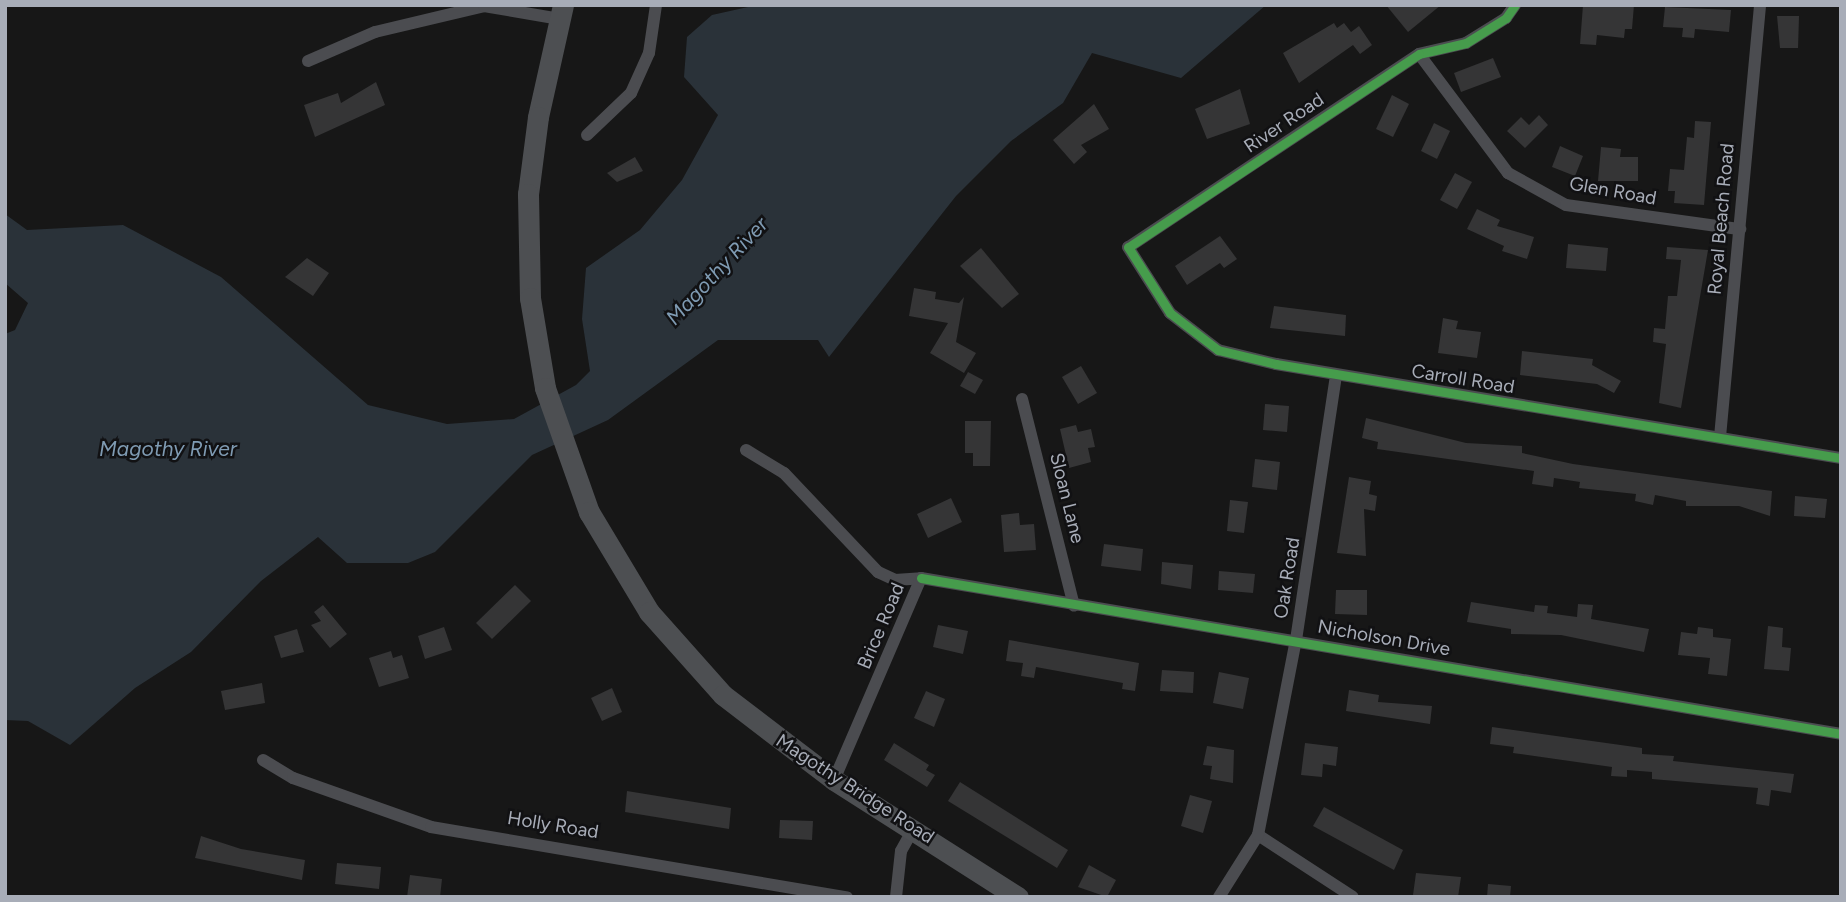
<!DOCTYPE html>
<html>
<head>
<meta charset="utf-8">
<style>
	body { margin:0 }
	#map { position:relative; width:1846px; height:902px; overflow:hidden; background:#171717; font-family:Figtree,sans-serif }
	div>[style] { position:absolute }
	[style*='--x'] { left:calc(var(--x)*1px); top:calc(var(--y)*1px); width:calc(var(--w)*1px); rotate:calc(var(--a)*1deg) }
	.water>* { inset:0; background:#2a3239 }
	.building>* { inset:0; background:#353536 }
	.minor>* { height:12px; margin:-6px; padding:0 6px; transform-origin:6px; border-radius:6px; background:#4b4c50 }
	.primary>* { height:21px; margin:-10.5px; padding:0 10.5px; transform-origin:10.5px; border-radius:10.5px; background:#4d4f52 }
	.cycleway>* { height:9px; margin:-4.5px; padding:0 4.5px; transform-origin:4.5px; border-radius:4.5px; background:#469c4c }
	span { translate:-50% -50%; white-space:nowrap; text-align:center; line-height:1.15; -webkit-text-stroke:5px #111113; paint-order:stroke }
	.street-label { font-size:19px; color:#a8adb8 }
	.water-label { font-size:21px; color:#7f9bb3; font-style:italic }
	.frame { position:absolute; inset:0; border:7px solid #a8adb8; pointer-events:none }
</style>
</head>
<body>
<div id="map">
	<div class="water">
		<div style="clip-path:polygon(757px 5px,1266px 5px,1181px 78px,1092px 53px,1063px 103px,1011px 141px,956px 196px,829px 357px,818px 340px,718px 340px,608px 420px,532px 455px,435px 552px,408px 563px,347px 563px,318px 537px,261px 581px,191px 652px,135px 688px,70px 745px,28px 721px,5px 720px,5px 334px,15px 330px,28px 303px,5px 283px,5px 214px,27px 230px,123px 225px,221px 277px,368px 405px,447px 424px,514px 419px,576px 385px,590px 371px,582px 319px,586px 268px,640px 230px,682px 180px,718px 115px,684px 77px,687px 37px,712px 15px)"></div>
	</div>
	<div class="building">
		<div style="clip-path:polygon(1386px 5px,1441px 5px,1408px 32px)"></div>
		<div style="clip-path:polygon(1583px 5px,1634px 5px,1632px 29px,1625px 29px,1624px 38px,1597px 35px,1596px 45px,1580px 44px)"></div>
		<div style="clip-path:polygon(1665px 7px,1731px 10px,1729px 32px,1695px 29px,1694px 38px,1682px 37px,1683px 28px,1663px 27px)"></div>
		<div style="clip-path:polygon(1777px 16px,1799px 16px,1798px 48px,1780px 48px)"></div>
		<div style="clip-path:polygon(1334px 23px,1337px 28px,1344px 23px,1351px 32px,1359px 26px,1372px 45px,1360px 54px,1353px 45px,1299px 83px,1283px 53px)"></div>
		<div style="clip-path:polygon(1493px 58px,1501px 77px,1461px 92px,1454px 73px)"></div>
		<div style="clip-path:polygon(376px 82px,385px 105px,315px 137px,304px 105px,338px 93px,341px 103px)"></div>
		<div style="clip-path:polygon(1240px 89px,1250px 124px,1207px 139px,1195px 109px)"></div>
		<div style="clip-path:polygon(1392px 95px,1409px 104px,1393px 137px,1376px 129px)"></div>
		<div style="clip-path:polygon(1094px 104px,1109px 129px,1081px 145px,1087px 152px,1074px 164px,1053px 140px)"></div>
		<div style="clip-path:polygon(1539px 115px,1548px 125px,1525px 148px,1507px 131px,1521px 117px,1529px 125px)"></div>
		<div style="clip-path:polygon(1695px 121px,1711px 122px,1704px 205px,1674px 203px,1675px 191px,1668px 191px,1670px 169px,1684px 170px,1687px 137px,1694px 138px)"></div>
		<div style="clip-path:polygon(1434px 123px,1450px 131px,1437px 159px,1421px 151px)"></div>
		<div style="clip-path:polygon(1560px 146px,1583px 156px,1575px 176px,1552px 167px)"></div>
		<div style="clip-path:polygon(1601px 147px,1621px 149px,1620px 157px,1638px 157px,1638px 181px,1598px 181px)"></div>
		<div style="clip-path:polygon(635px 157px,643px 171px,617px 182px,607px 173px)"></div>
		<div style="clip-path:polygon(1455px 173px,1472px 182px,1457px 209px,1440px 200px)"></div>
		<div style="clip-path:polygon(1477px 209px,1500px 220px,1497px 226px,1534px 237px,1527px 259px,1502px 251px,1504px 246px,1467px 229px)"></div>
		<div style="clip-path:polygon(1220px 236px,1237px 259px,1224px 268px,1220px 263px,1187px 285px,1175px 266px)"></div>
		<div style="clip-path:polygon(1568px 244px,1608px 248px,1606px 271px,1566px 268px)"></div>
		<div style="clip-path:polygon(1667px 247px,1708px 250px,1681px 408px,1659px 403px,1666px 344px,1653px 342px,1654px 328px,1665px 329px,1668px 296px,1677px 296px,1681px 260px,1666px 259px)"></div>
		<div style="clip-path:polygon(981px 248px,1019px 294px,1002px 308px,960px 266px)"></div>
		<div style="clip-path:polygon(307px 258px,329px 273px,313px 296px,285px 277px)"></div>
		<div style="clip-path:polygon(914px 288px,936px 292px,935px 299px,959px 303px,964px 297px,956px 342px,976px 353px,964px 373px,930px 353px,948px 323px,909px 316px)"></div>
		<div style="clip-path:polygon(1274px 306px,1346px 315px,1345px 336px,1270px 328px)"></div>
		<div style="clip-path:polygon(1443px 318px,1458px 321px,1456px 329px,1481px 332px,1477px 358px,1438px 353px)"></div>
		<div style="clip-path:polygon(1522px 351px,1593px 359px,1592px 365px,1621px 381px,1614px 393px,1597px 384px,1520px 375px)"></div>
		<div style="clip-path:polygon(1081px 366px,1097px 393px,1078px 404px,1062px 377px)"></div>
		<div style="clip-path:polygon(968px 372px,983px 380px,975px 394px,960px 386px)"></div>
		<div style="clip-path:polygon(1265px 404px,1289px 406px,1287px 432px,1263px 430px)"></div>
		<div style="clip-path:polygon(1366px 418px,1466px 443px,1522px 446px,1522px 453px,1573px 464px,1772px 491px,1770px 516px,1739px 506px,1686px 506px,1686px 501px,1655px 495px,1653px 505px,1635px 501px,1636px 494px,1579px 488px,1580px 482px,1554px 478px,1553px 487px,1532px 484px,1534px 471px,1377px 449px,1378px 442px,1362px 438px)"></div>
		<div style="clip-path:polygon(965px 421px,991px 421px,990px 466px,973px 466px,973px 453px,965px 453px)"></div>
		<div style="clip-path:polygon(1076px 425px,1078px 432px,1091px 429px,1095px 447px,1088px 448px,1091px 462px,1069px 468px,1060px 429px)"></div>
		<div style="clip-path:polygon(1255px 459px,1280px 462px,1277px 490px,1252px 487px)"></div>
		<div style="clip-path:polygon(1349px 477px,1371px 481px,1369px 494px,1377px 496px,1375px 511px,1364px 509px,1366px 556px,1337px 553px)"></div>
		<div style="clip-path:polygon(1795px 496px,1827px 499px,1825px 518px,1794px 516px)"></div>
		<div style="clip-path:polygon(951px 498px,962px 522px,928px 538px,917px 514px)"></div>
		<div style="clip-path:polygon(1230px 500px,1248px 502px,1244px 533px,1227px 531px)"></div>
		<div style="clip-path:polygon(1019px 513px,1020px 525px,1034px 524px,1036px 550px,1004px 552px,1001px 515px)"></div>
		<div style="clip-path:polygon(1104px 544px,1143px 549px,1141px 571px,1101px 566px)"></div>
		<div style="clip-path:polygon(1162px 562px,1193px 565px,1191px 589px,1161px 584px)"></div>
		<div style="clip-path:polygon(1219px 571px,1255px 574px,1253px 593px,1218px 590px)"></div>
		<div style="clip-path:polygon(515px 585px,531px 601px,492px 639px,476px 623px)"></div>
		<div style="clip-path:polygon(1336px 590px,1367px 590px,1367px 615px,1335px 614px)"></div>
		<div style="clip-path:polygon(1471px 602px,1534px 612px,1535px 605px,1548px 606px,1547px 613px,1577px 617px,1578px 604px,1593px 605px,1591px 619px,1649px 629px,1644px 652px,1561px 635px,1511px 634px,1511px 629px,1467px 622px)"></div>
		<div style="clip-path:polygon(323px 605px,347px 634px,330px 648px,311px 625px,321px 621px,314px 612px)"></div>
		<div style="clip-path:polygon(938px 625px,968px 631px,963px 654px,933px 647px)"></div>
		<div style="clip-path:polygon(1768px 626px,1783px 628px,1782px 647px,1791px 648px,1789px 671px,1764px 669px)"></div>
		<div style="clip-path:polygon(444px 627px,452px 650px,425px 659px,418px 636px)"></div>
		<div style="clip-path:polygon(1698px 627px,1713px 629px,1713px 637px,1731px 639px,1727px 676px,1708px 674px,1710px 658px,1678px 655px,1681px 632px,1697px 634px)"></div>
		<div style="clip-path:polygon(297px 629px,304px 652px,281px 658px,274px 636px)"></div>
		<div style="clip-path:polygon(1009px 640px,1139px 663px,1135px 691px,1122px 689px,1123px 683px,1036px 667px,1034px 678px,1021px 676px,1023px 663px,1006px 661px)"></div>
		<div style="clip-path:polygon(391px 651px,393px 658px,402px 655px,409px 678px,379px 687px,369px 658px)"></div>
		<div style="clip-path:polygon(1162px 670px,1194px 672px,1193px 693px,1160px 691px)"></div>
		<div style="clip-path:polygon(1219px 672px,1249px 678px,1243px 709px,1213px 703px)"></div>
		<div style="clip-path:polygon(262px 683px,265px 703px,225px 710px,221px 691px)"></div>
		<div style="clip-path:polygon(612px 688px,622px 712px,602px 721px,591px 698px)"></div>
		<div style="clip-path:polygon(1349px 690px,1379px 695px,1378px 702px,1432px 706px,1430px 724px,1346px 711px)"></div>
		<div style="clip-path:polygon(926px 691px,945px 699px,934px 727px,914px 718px)"></div>
		<div style="clip-path:polygon(1492px 727px,1642px 748px,1642px 754px,1674px 756px,1673px 761px,1794px 774px,1791px 793px,1771px 790px,1769px 806px,1756px 804px,1758px 788px,1652px 779px,1652px 772px,1627px 770px,1627px 777px,1611px 776px,1612px 767px,1513px 753px,1514px 747px,1490px 744px)"></div>
		<div style="clip-path:polygon(894px 743px,929px 765px,926px 770px,935px 775px,927px 787px,884px 760px)"></div>
		<div style="clip-path:polygon(1305px 743px,1338px 747px,1336px 766px,1323px 764px,1322px 777px,1301px 775px)"></div>
		<div style="clip-path:polygon(1207px 746px,1234px 750px,1233px 783px,1210px 779px,1212px 766px,1203px 765px)"></div>
		<div style="clip-path:polygon(960px 782px,1068px 850px,1057px 868px,948px 801px)"></div>
		<div style="clip-path:polygon(627px 791px,731px 808px,729px 829px,625px 812px)"></div>
		<div style="clip-path:polygon(1190px 795px,1212px 801px,1203px 833px,1181px 826px)"></div>
		<div style="clip-path:polygon(1324px 807px,1403px 850px,1394px 870px,1313px 826px)"></div>
		<div style="clip-path:polygon(780px 820px,813px 821px,812px 840px,779px 838px)"></div>
		<div style="clip-path:polygon(201px 836px,241px 849px,305px 860px,302px 880px,195px 858px)"></div>
		<div style="clip-path:polygon(337px 863px,381px 867px,379px 889px,335px 884px)"></div>
		<div style="clip-path:polygon(1089px 865px,1116px 880px,1107px 897px,1078px 887px)"></div>
		<div style="clip-path:polygon(1416px 873px,1461px 877px,1458px 897px,1413px 895px)"></div>
		<div style="clip-path:polygon(410px 875px,442px 879px,440px 897px,407px 897px)"></div>
		<div style="clip-path:polygon(1488px 884px,1511px 886px,1510px 897px,1487px 897px)"></div>
	</div>
	<div class="minor">
		<div style="--x:1515;--y:5;--w:16;--a:125"></div>
		<div style="--x:1506;--y:18;--w:47;--a:148"></div>
		<div style="--x:1466;--y:43;--w:48;--a:166.8"></div>
		<div style="--x:1419;--y:54;--w:349;--a:146.4"></div>
		<div style="--x:1128;--y:247;--w:78;--a:57.5"></div>
		<div style="--x:1170;--y:313;--w:61;--a:37.6"></div>
		<div style="--x:1218;--y:350;--w:60;--a:13.6"></div>
		<div style="--x:1276;--y:364;--w:573;--a:9.45"></div>
		<div style="--x:1419;--y:54;--w:149;--a:53.2"></div>
		<div style="--x:1508;--y:173;--w:66;--a:28.9"></div>
		<div style="--x:1566;--y:205;--w:176;--a:7.9"></div>
		<div style="--x:308;--y:61;--w:73;--a:-23.4"></div>
		<div style="--x:375;--y:32;--w:112;--a:-13.4"></div>
		<div style="--x:484;--y:6;--w:77;--a:9.7"></div>
		<div style="--x:587;--y:135;--w:61;--a:-43.7"></div>
		<div style="--x:631;--y:93;--w:44;--a:-65.8"></div>
		<div style="--x:649;--y:53;--w:49;--a:-81.7"></div>
		<div style="--x:1022;--y:399;--w:213;--a:75.9"></div>
		<div style="--x:1720;--y:437;--w:434;--a:-84.7"></div>
		<div style="--x:746;--y:450;--w:44;--a:31.2"></div>
		<div style="--x:784;--y:473;--w:137;--a:46.5"></div>
		<div style="--x:878;--y:572;--w:19;--a:25"></div>
		<div style="--x:895;--y:580;--w:26;--a:-4"></div>
		<div style="--x:921;--y:578;--w:220;--a:113.3"></div>
		<div style="--x:921;--y:578;--w:933;--a:9.62"></div>
		<div style="--x:263;--y:760;--w:35;--a:31"></div>
		<div style="--x:293;--y:778;--w:146;--a:19.5"></div>
		<div style="--x:431;--y:827;--w:422;--a:9.6"></div>
		<div style="--x:1258;--y:835;--w:113;--a:33.1"></div>
		<div style="--x:896;--y:897;--w:46;--a:-83.8"></div>
		<div style="--x:901;--y:851;--w:26;--a:-61"></div>
		<div style="--x:1219;--y:897;--w:73;--a:-57.8"></div>
		<div style="--x:1258;--y:835;--w:199;--a:-79"></div>
		<div style="--x:1296;--y:640;--w:267;--a:-81.4"></div>
	</div>
	<div class="primary">
		<div style="--x:563;--y:5;--w:115;--a:102.6"></div>
		<div style="--x:538;--y:117;--w:78;--a:97.4"></div>
		<div style="--x:528;--y:194;--w:104;--a:88.9"></div>
		<div style="--x:530;--y:298;--w:91;--a:80.5"></div>
		<div style="--x:545;--y:388;--w:132;--a:70.5"></div>
		<div style="--x:589;--y:512;--w:117;--a:59"></div>
		<div style="--x:649;--y:612;--w:111;--a:48.3"></div>
		<div style="--x:723;--y:695;--w:140;--a:37.4"></div>
		<div style="--x:834;--y:780;--w:218;--a:32.5"></div>
	</div>
	<div class="cycleway">
		<div style="--x:1515;--y:5;--w:16;--a:125"></div>
		<div style="--x:1506;--y:18;--w:47;--a:148"></div>
		<div style="--x:1466;--y:43;--w:48;--a:166.8"></div>
		<div style="--x:1419;--y:54;--w:349;--a:146.4"></div>
		<div style="--x:1128;--y:247;--w:78;--a:57.5"></div>
		<div style="--x:1170;--y:313;--w:61;--a:37.6"></div>
		<div style="--x:1218;--y:350;--w:60;--a:13.6"></div>
		<div style="--x:1276;--y:364;--w:573;--a:9.45"></div>
		<div style="--x:921;--y:578;--w:933;--a:9.62"></div>
	</div>
	<div class="street-label">
		<span style="left:1284px;top:123px;rotate:-34deg">River Road</span>
		<span style="left:1613px;top:191px;rotate:10deg">Glen Road</span>
		<span style="left:1721px;top:219px;rotate:-85deg">Royal Beach Road</span>
		<span style="left:1463px;top:379px;rotate:9deg">Carroll Road</span>
		<span style="left:1067px;top:498px;rotate:76deg">Sloan Lane</span>
		<span style="left:1287px;top:578px;rotate:-81deg">Oak Road</span>
		<span style="left:881px;top:626px;rotate:-67deg">Brice Road</span>
		<span style="left:1384px;top:638px;rotate:10deg">Nicholson Drive</span>
		<span style="left:855px;top:789px;rotate:33deg">Magothy Bridge Road</span>
		<span style="left:553px;top:825px;rotate:9deg">Holly Road</span>
	</div>
	<div class="water-label">
		<span style="left:717px;top:271px;rotate:-47deg">Magothy River</span>
		<span style="left:168px;top:449px">Magothy River</span>
	</div>
	<div class="frame"></div>
</div>
</body>
</html>
